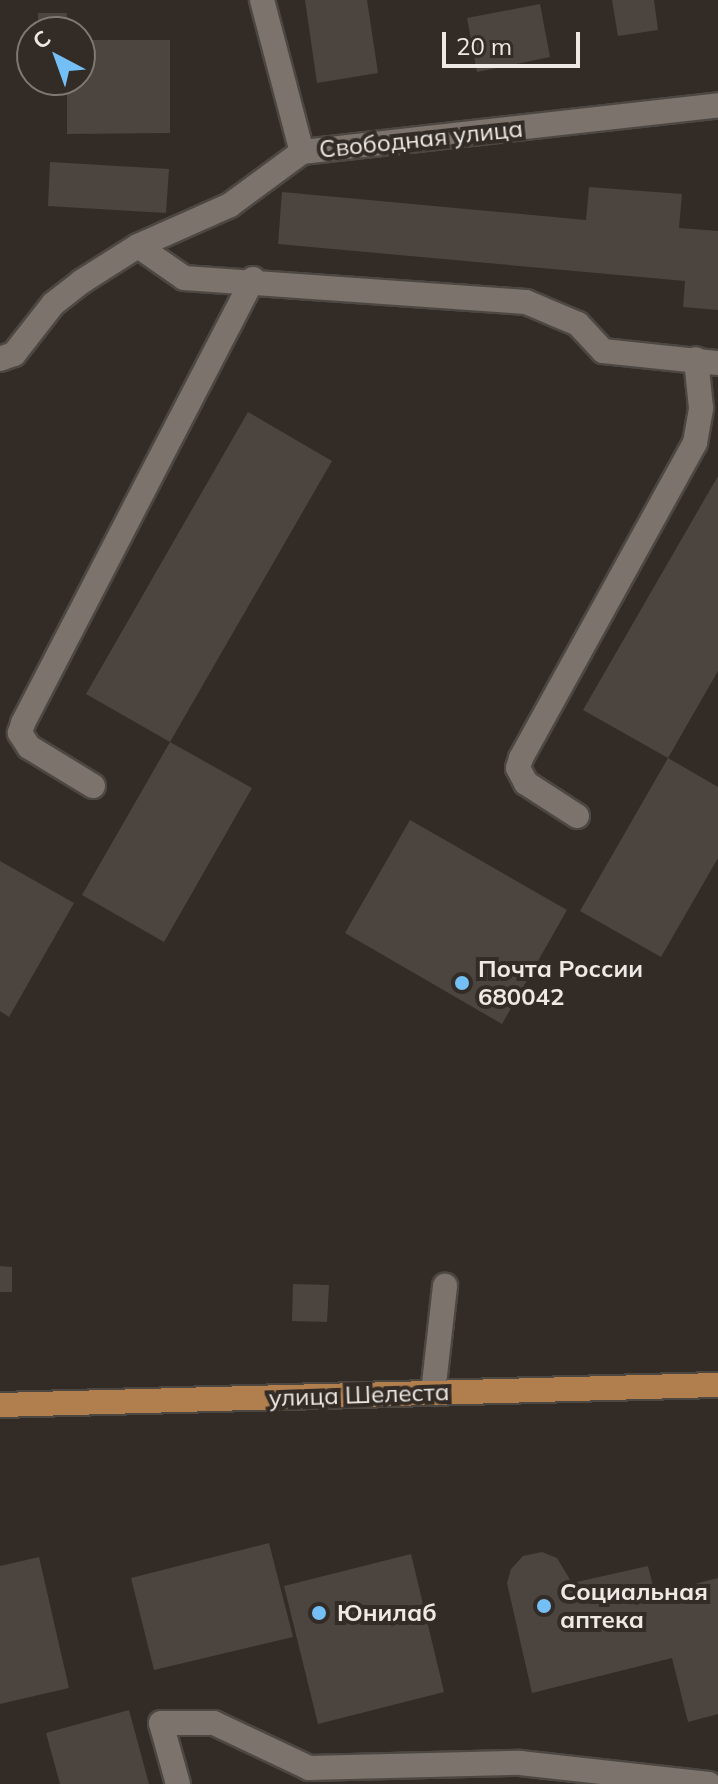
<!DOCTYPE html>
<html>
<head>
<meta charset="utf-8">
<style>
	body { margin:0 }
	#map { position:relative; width:718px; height:1784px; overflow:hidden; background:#332c26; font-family:Mulish,sans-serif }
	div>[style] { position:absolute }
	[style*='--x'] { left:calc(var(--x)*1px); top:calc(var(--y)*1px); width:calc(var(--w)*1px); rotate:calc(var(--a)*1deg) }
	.building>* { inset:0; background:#4c443e }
	.roads { filter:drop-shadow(2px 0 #4d4742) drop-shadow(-2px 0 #4d4742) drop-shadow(0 2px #4d4742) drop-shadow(0 -2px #4d4742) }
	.lane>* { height:24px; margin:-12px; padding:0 12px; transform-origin:12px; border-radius:12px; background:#7c736d }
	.street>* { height:24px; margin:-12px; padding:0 12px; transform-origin:12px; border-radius:12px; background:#7c736d }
	.primary>* { height:24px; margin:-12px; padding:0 12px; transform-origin:12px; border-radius:12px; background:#b17e4e }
	.dots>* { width:22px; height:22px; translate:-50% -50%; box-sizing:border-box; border:4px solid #332c26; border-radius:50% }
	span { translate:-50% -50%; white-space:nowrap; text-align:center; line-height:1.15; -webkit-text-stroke:8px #332c26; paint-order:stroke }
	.street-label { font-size:24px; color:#eee9e5 }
	.poi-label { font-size:24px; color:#eee9e5; font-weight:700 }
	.left { translate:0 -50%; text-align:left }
	.north { position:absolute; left:16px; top:16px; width:80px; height:80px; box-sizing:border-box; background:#332c26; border:2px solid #7e7872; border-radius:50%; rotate:319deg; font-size:22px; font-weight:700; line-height:32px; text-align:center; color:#eee9e5 }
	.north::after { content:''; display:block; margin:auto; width:28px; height:36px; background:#74c0f6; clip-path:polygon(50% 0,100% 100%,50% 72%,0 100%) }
	.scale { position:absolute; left:442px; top:32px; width:138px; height:36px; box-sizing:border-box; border:4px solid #eee9e5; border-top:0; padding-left:10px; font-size:24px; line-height:28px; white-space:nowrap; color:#eee9e5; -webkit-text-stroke:6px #332c26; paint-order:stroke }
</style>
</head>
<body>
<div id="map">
	<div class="building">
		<div style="clip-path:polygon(305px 0,367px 0,378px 73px,317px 83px)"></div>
		<div style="clip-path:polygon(612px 0,654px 0,658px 30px,618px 36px)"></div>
		<div style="clip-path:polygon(540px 4px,550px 57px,477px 72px,467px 18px)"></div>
		<div style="clip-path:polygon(38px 13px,67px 13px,66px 32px,38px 32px)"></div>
		<div style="clip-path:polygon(80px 40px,170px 40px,170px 133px,67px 134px,67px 80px,80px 80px)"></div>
		<div style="clip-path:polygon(50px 162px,169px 169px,166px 213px,48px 206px)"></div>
		<div style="clip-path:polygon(589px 187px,682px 194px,679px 228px,718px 231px,718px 310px,683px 307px,685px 281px,278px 244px,282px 192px,586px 220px)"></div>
		<div style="clip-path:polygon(248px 412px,332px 461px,170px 742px,86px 694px)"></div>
		<div style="clip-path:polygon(718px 476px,718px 671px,668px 758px,583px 710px)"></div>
		<div style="clip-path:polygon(170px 742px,252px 788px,164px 942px,82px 895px)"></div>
		<div style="clip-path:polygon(668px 758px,718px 787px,718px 858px,661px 957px,580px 911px)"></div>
		<div style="clip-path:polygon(410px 820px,567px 910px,502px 1024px,345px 933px)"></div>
		<div style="clip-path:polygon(0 861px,74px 903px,9px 1017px,0 1011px)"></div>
		<div style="clip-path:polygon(0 1266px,12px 1267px,12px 1292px,0 1292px)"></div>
		<div style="clip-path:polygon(293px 1284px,329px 1285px,327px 1322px,292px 1321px)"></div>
		<div style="clip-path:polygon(269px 1543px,293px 1637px,154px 1670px,131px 1578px)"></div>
		<div style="clip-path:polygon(542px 1552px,557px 1558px,572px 1583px,648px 1566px,655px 1594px,718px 1578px,718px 1714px,688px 1722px,672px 1658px,532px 1693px,507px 1583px,511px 1569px,523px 1556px)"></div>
		<div style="clip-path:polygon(411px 1554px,444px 1692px,318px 1724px,284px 1586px)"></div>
		<div style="clip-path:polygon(39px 1557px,69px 1688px,0 1704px,0 1566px)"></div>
		<div style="clip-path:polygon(129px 1710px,149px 1784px,60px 1784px,46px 1733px)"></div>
	</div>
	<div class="roads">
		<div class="lane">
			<div style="--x:93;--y:786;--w:75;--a:-148.6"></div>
			<div style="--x:29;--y:747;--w:17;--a:-123"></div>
			<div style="--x:20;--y:733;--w:10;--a:-73"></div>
			<div style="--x:23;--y:723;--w:500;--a:-62.62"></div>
			<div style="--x:577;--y:816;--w:61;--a:-147.1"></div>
			<div style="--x:526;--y:783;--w:17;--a:-118"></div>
			<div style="--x:518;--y:768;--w:10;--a:-73"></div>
			<div style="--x:521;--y:758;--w:360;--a:-61.1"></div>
			<div style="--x:695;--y:443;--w:36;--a:-80"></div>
			<div style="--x:701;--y:408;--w:49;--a:-95.8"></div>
			<div style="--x:433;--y:1393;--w:108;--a:-83.6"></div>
			<div style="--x:178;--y:1784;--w:63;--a:-105.6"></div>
			<div style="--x:161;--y:1723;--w:53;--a:0"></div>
			<div style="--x:214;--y:1723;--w:105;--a:25.3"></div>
			<div style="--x:309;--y:1768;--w:211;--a:-1.4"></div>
			<div style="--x:520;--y:1763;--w:190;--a:6.3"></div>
		</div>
		<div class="street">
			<div style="--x:262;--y:0;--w:157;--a:75.3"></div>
			<div style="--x:138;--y:246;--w:56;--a:34.8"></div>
			<div style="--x:184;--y:278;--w:343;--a:4"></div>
			<div style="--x:526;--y:302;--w:56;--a:22.9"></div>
			<div style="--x:578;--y:324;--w:37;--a:47"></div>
			<div style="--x:603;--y:351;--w:116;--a:6"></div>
			<div style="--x:0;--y:359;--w:15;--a:-20"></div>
			<div style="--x:14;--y:354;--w:63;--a:-52"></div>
			<div style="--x:53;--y:304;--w:36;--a:-38"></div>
			<div style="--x:81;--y:282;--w:67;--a:-32.3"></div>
			<div style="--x:138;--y:246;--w:101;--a:-24"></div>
			<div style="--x:230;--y:205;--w:89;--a:-36.4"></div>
			<div style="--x:302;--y:152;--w:419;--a:-6.4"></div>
		</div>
		<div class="primary">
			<div style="--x:0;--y:1405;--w:718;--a:-1.6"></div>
		</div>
	</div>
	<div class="dots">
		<div style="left:462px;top:983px;background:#74c0f6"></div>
		<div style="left:544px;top:1606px;background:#74c0f6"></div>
		<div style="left:319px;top:1613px;background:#74c0f6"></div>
	</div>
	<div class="street-label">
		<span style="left:421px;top:139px;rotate:-6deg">Свободная улица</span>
		<span style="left:359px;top:1395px;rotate:-2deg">улица Шелеста</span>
	</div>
	<div class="poi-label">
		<span class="left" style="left:478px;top:983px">Почта России<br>680042</span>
		<span class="left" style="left:560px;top:1606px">Социальная<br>аптека</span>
		<span class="left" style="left:337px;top:1613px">Юнилаб</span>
	</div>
	<div class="north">С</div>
	<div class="scale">20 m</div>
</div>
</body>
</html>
